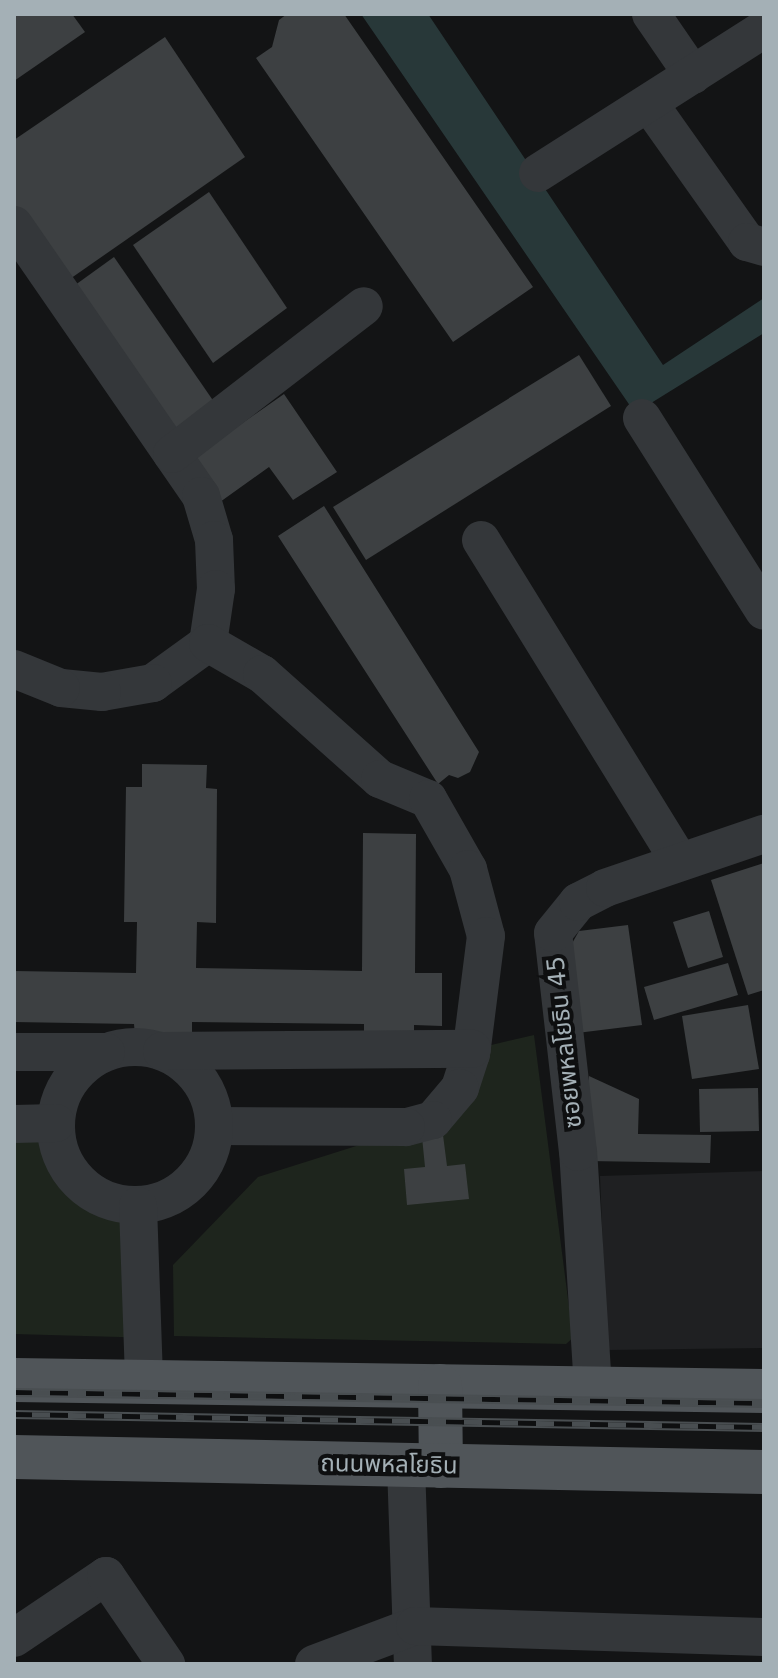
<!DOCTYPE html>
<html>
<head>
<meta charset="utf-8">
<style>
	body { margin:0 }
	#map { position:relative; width:778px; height:1678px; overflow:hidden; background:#131415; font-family:"DejaVu Sans","Noto Sans Thai",sans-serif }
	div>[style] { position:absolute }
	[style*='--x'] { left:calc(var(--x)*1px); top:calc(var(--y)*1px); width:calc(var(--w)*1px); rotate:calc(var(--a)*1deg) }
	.built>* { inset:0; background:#1f2022 }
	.green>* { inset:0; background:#1e251d }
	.water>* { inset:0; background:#283839 }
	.building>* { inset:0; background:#3d4042 }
	.minor>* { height:38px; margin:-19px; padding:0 19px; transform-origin:19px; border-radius:19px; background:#34373a }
	.minor>.ring { margin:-19px; padding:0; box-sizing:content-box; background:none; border:38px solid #34373a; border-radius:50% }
	.major>* { height:44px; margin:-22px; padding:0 22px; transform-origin:22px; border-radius:22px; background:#505559 }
	.rail>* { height:9px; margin-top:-4.5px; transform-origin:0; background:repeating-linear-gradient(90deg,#0e0f10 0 18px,#494e51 0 36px); box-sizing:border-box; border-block:2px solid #494e51 }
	span { translate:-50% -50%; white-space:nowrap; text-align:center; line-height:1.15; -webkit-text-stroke:8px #0e0f10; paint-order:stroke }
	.street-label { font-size:24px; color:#a4b0b6 }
	.frame { position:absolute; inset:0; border:16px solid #a4b0b6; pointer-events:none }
</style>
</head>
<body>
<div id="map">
	<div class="built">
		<div style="clip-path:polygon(764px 1171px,764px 1348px,607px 1350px,600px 1176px)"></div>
	</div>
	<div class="green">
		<div style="clip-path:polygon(534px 1035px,573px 1338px,566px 1344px,174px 1336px,173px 1265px,258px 1177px,372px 1141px,442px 1131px,487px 1046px)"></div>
		<div style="clip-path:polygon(14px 1138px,65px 1141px,89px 1180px,122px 1215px,155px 1338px,14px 1334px)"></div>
	</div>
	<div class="water">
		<div style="clip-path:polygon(361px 14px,428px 14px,663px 365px,764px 298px,764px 333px,635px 413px)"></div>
	</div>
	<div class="building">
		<div style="clip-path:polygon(14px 14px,72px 14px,85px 32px,14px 81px)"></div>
		<div style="clip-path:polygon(287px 14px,344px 14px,533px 287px,453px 342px,256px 58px,272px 47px,279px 20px)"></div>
		<div style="clip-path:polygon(165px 37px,245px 157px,67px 281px,14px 205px,14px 140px)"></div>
		<div style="clip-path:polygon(209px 192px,287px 308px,213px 363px,133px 245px)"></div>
		<div style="clip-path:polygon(114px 257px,221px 412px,179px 442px,71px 288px)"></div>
		<div style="clip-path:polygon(579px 355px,611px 406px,366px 560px,333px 507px)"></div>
		<div style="clip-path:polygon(284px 394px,337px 472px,293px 500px,269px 467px,220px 502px,191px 459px)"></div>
		<div style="clip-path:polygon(324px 506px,479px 752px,470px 772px,458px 778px,449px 775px,438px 784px,278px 536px)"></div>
		<div style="clip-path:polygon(142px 764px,207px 765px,206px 788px,217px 789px,216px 923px,197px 922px,196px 968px,362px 971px,363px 833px,416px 834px,415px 973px,442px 973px,442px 1026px,414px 1025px,414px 1036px,364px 1035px,364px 1024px,192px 1022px,192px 1037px,135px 1036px,134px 1024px,14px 1022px,14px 971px,136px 973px,137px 922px,124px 922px,126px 787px,142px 787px)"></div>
		<div style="clip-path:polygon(764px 863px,764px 990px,748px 995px,711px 880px)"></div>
		<div style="clip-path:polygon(709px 911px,723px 957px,688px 968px,673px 922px)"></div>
		<div style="clip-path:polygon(628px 925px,642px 1025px,577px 1033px,566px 954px,579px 931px)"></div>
		<div style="clip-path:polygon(728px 963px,738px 995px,654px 1020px,644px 987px)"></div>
		<div style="clip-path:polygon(748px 1005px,759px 1069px,692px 1079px,682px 1016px)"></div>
		<div style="clip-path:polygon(589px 1076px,639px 1099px,638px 1134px,711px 1135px,710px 1163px,588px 1161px)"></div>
		<div style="clip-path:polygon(758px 1088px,759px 1131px,700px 1132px,699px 1089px)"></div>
		<div style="clip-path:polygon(443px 1135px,447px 1166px,465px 1164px,469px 1199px,407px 1205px,404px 1169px,425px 1167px,422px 1137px)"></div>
	</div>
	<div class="minor">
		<div style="--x:651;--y:14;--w:74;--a:55.5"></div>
		<div style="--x:650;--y:105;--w:168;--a:54.7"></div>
		<div style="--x:747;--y:242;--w:18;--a:16"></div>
		<div style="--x:538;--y:173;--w:268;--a:-32.5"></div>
		<div style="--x:14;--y:225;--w:329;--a:55.4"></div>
		<div style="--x:201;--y:496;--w:46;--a:73.5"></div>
		<div style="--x:214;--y:540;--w:49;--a:87.7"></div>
		<div style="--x:216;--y:589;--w:55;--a:98.4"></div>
		<div style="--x:208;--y:643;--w:68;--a:144"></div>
		<div style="--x:153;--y:683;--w:52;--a:170"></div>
		<div style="--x:102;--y:692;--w:41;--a:-174.4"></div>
		<div style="--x:61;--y:688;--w:51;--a:-158"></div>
		<div style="--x:642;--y:418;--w:228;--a:57.7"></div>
		<div style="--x:172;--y:454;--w:242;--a:-37.6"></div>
		<div style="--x:481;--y:540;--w:376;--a:58.3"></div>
		<div style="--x:208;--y:643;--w:62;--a:29.9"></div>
		<div style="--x:262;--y:674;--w:158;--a:41.7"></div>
		<div style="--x:380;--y:779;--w:52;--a:22.6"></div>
		<div style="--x:428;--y:799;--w:81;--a:60.3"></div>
		<div style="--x:468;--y:869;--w:69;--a:75"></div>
		<div style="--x:486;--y:936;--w:119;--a:97.2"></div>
		<div style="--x:471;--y:1054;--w:36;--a:108"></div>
		<div style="--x:460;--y:1088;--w:42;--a:130.2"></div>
		<div style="--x:433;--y:1120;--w:28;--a:165"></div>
		<div style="--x:406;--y:1127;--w:191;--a:-179.7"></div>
		<div class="ring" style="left:56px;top:1047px;width:120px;height:120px"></div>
		<div style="--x:162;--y:1051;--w:310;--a:-0.4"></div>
		<div style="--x:14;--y:1052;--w:92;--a:0"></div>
		<div style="--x:14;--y:1124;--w:42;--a:-1.4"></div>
		<div style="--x:138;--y:1206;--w:176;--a:88"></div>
		<div style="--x:593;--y:1388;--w:236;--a:-93.6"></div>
		<div style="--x:578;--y:1152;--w:220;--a:-96.5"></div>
		<div style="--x:553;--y:933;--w:40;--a:-51"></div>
		<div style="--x:578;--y:902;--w:30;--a:-27"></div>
		<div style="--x:605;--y:888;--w:168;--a:-18.8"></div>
		<div style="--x:406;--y:1466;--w:198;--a:88"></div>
		<div style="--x:14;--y:1638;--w:111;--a:-34"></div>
		<div style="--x:106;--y:1576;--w:107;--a:55.7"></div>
		<div style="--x:314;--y:1664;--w:108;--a:-20.6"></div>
		<div style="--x:415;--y:1626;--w:349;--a:1.8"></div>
	</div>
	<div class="major">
		<div style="--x:14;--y:1380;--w:750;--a:0.84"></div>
		<div style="--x:440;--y:1386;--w:80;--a:89.3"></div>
		<div style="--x:14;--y:1457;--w:750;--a:1.15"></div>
	</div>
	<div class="rail">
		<div style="--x:14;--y:1392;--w:750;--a:0.84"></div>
		<div style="--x:14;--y:1414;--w:750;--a:0.99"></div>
	</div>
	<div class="street-label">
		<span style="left:565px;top:1042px;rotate:-96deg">ซอยพหลโยธิน 45</span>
		<span style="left:389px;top:1465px;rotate:1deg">ถนนพหลโยธิน</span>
	</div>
	<div class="frame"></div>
</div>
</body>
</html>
